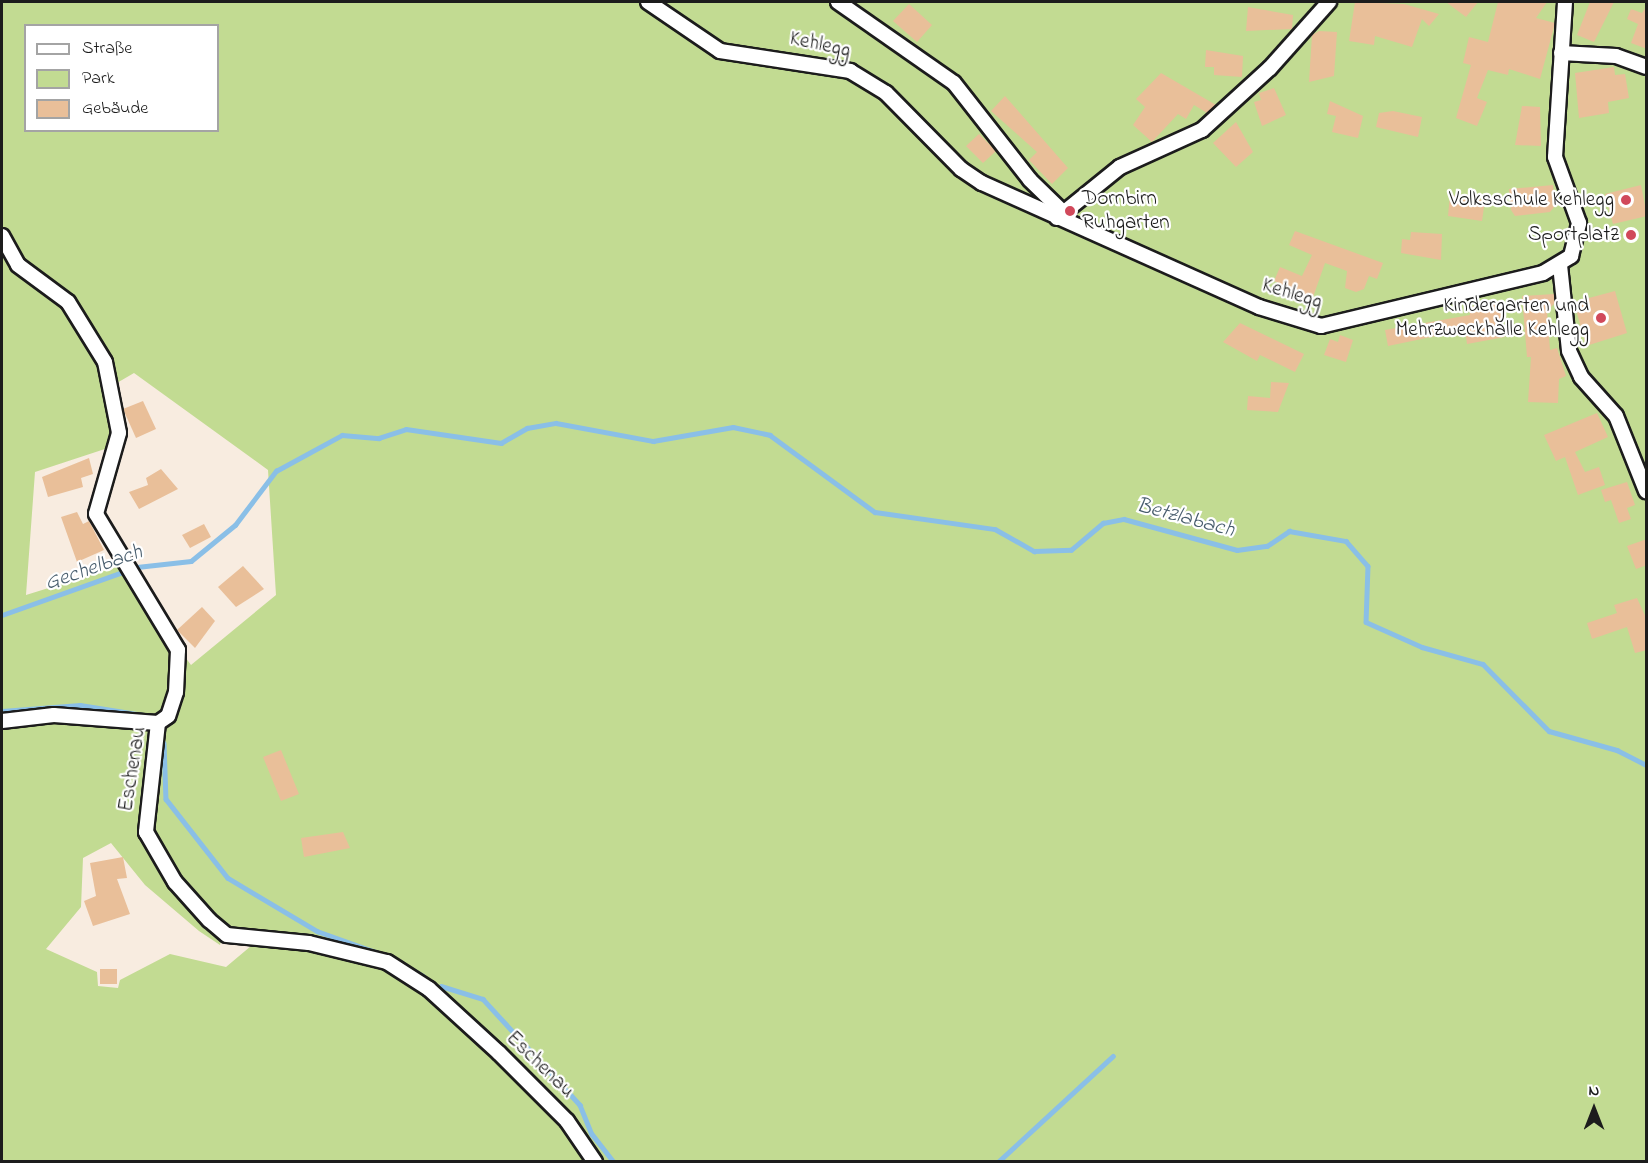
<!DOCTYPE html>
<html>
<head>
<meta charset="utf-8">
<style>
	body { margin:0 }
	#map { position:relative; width:1648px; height:1163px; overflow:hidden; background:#f8ece0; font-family:"Indie Flower",sans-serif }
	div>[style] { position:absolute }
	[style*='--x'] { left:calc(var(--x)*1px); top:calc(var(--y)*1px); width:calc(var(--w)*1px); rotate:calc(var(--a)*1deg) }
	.green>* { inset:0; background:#c2db92 }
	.stream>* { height:4.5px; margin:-2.25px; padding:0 2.25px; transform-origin:2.25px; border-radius:2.25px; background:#8abfe7 }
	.building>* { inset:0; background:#e9bf99 }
	.roads { filter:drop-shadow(2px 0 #1c1c1c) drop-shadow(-2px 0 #1c1c1c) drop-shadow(0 2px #1c1c1c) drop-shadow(0 -2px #1c1c1c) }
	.street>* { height:14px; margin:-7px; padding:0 7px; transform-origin:7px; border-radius:7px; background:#fff }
	.dots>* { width:16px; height:16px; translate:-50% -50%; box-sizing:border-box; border:3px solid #fff; border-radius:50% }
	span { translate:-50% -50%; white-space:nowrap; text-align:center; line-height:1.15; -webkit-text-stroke:4.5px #fff; paint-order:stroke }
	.street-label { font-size:21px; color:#1c1c1c }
	.poi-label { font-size:21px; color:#1c1c1c }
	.left { translate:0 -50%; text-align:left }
	.right { translate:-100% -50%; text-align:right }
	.water-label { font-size:22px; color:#485d6d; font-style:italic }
	.frame { position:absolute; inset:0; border:3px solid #1c1c1c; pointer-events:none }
	.legend { position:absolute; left:24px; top:24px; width:195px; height:108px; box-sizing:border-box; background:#fff; border:2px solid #a4a4a4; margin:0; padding:8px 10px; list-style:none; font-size:18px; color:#1c1c1c }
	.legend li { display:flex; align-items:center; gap:12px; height:30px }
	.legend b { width:30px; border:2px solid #a4a4a4 }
	.north { position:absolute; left:1564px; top:1079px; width:60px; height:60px; -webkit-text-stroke:4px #fff; paint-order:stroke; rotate:0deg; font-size:16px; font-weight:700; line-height:24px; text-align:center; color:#1c1c1c }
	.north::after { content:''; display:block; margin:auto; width:21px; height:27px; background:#1c1c1c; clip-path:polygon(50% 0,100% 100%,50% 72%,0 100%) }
</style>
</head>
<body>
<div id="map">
	<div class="green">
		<div style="clip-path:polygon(evenodd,2px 2px,1646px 2px,1646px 1161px,600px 1161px,533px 1074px,437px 989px,432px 1003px,547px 1108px,586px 1161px,2px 1162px,2px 2px,26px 26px,218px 26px,218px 130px,26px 130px,26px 26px,2px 2px,134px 373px,268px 470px,276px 595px,191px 665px,137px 592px,126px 564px,26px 595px,35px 472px,114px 446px,110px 387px,134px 373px,2px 2px,111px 843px,145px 885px,199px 931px,220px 945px,222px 937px,251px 946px,226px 967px,170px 954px,120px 980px,118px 988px,98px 986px,97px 972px,46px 949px,81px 907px,83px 858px,111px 843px)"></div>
	</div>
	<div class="stream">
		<div style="--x:2;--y:615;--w:143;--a:-19.6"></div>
		<div style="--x:137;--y:567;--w:54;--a:-6.3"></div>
		<div style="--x:191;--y:561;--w:57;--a:-39.3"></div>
		<div style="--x:235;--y:525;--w:68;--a:-52.8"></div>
		<div style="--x:276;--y:471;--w:75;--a:-28.6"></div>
		<div style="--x:342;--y:435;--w:37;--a:5"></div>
		<div style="--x:379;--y:438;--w:28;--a:-18"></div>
		<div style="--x:406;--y:429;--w:96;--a:8.4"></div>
		<div style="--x:501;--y:443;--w:30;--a:-30"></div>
		<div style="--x:527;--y:428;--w:29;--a:-10"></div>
		<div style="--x:556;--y:423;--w:99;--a:10.5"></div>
		<div style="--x:653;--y:441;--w:81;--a:-9.9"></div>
		<div style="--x:733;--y:427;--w:38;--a:12"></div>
		<div style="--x:770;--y:435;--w:130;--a:36.3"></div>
		<div style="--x:875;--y:512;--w:121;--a:8.1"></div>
		<div style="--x:995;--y:529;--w:45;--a:29.4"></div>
		<div style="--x:1034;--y:551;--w:37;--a:-2"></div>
		<div style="--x:1071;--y:550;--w:42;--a:-40.2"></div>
		<div style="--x:1103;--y:523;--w:21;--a:-11"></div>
		<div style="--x:1124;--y:519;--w:117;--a:15.3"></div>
		<div style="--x:1237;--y:550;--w:30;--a:-8"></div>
		<div style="--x:1267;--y:546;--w:27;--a:-34"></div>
		<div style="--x:1289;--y:531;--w:58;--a:10"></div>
		<div style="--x:1346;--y:541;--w:33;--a:49"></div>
		<div style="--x:1368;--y:566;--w:56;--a:92"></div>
		<div style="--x:1366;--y:622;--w:61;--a:24.1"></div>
		<div style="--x:1422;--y:647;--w:63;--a:15.6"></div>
		<div style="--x:1483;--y:664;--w:94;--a:45.4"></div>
		<div style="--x:1549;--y:731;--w:71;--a:15.6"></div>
		<div style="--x:1617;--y:750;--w:33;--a:27"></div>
		<div style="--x:2;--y:711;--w:78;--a:-4.4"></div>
		<div style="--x:80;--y:705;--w:65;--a:8.9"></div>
		<div style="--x:164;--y:743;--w:56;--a:88"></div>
		<div style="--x:166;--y:799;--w:100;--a:51.9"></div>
		<div style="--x:228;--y:878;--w:104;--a:30.8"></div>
		<div style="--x:317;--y:931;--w:77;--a:19.6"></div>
		<div style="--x:400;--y:963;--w:26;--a:29"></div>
		<div style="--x:441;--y:986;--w:44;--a:17.2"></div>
		<div style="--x:483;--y:999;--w:144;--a:47.5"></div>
		<div style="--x:580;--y:1105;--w:31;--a:68"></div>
		<div style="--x:592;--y:1134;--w:36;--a:52"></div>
		<div style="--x:998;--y:1162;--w:156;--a:-42.7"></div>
	</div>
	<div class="building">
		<div style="clip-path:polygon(1355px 2px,1404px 4px,1439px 14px,1429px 26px,1422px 19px,1412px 47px,1375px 36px,1374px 45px,1349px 41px)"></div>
		<div style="clip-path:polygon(1446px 2px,1478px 2px,1466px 17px)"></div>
		<div style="clip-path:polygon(1498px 2px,1547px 2px,1536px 18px,1555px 23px,1554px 27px,1540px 79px,1509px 69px,1508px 75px,1488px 70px,1477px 98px,1487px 102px,1477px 126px,1456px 118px,1471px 65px,1463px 63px,1469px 37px,1488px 42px)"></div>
		<div style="clip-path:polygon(1590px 2px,1614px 2px,1594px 42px,1577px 35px)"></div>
		<div style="clip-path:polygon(909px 4px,932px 25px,917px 42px,893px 21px)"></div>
		<div style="clip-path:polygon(1647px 5px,1647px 49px,1631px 43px,1638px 24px,1627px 19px,1631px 9px,1642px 13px)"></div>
		<div style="clip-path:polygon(1248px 7px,1293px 15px,1292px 29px,1246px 31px)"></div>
		<div style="clip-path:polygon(1319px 31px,1337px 32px,1334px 76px,1309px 82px,1312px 35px)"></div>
		<div style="clip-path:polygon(1206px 50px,1243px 56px,1242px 77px,1214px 75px,1214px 67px,1205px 67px)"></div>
		<div style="clip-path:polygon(1614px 67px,1615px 75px,1625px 74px,1629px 98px,1608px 102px,1609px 113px,1579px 118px,1575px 73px)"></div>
		<div style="clip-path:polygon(1161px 73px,1216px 105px,1207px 113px,1194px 105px,1186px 119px,1178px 114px,1152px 142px,1133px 125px,1145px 107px,1136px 99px)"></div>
		<div style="clip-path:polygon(1274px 88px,1286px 115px,1262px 126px,1254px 102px,1261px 100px,1259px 93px)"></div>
		<div style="clip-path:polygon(1005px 96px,1068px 168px,1052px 184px,1029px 160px,1037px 152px,991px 111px)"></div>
		<div style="clip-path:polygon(1330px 101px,1363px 116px,1358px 138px,1332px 132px,1336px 116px,1327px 114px)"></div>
		<div style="clip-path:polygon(1522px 106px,1540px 107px,1541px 146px,1515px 145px)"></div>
		<div style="clip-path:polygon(1393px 111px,1422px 117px,1418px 137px,1376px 127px,1379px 113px)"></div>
		<div style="clip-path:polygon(1236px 122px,1253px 152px,1236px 167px,1213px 143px)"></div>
		<div style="clip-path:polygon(979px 134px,996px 151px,983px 163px,966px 146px)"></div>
		<div style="clip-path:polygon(1553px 185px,1555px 206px,1550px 212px,1515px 216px,1511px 210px,1509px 189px)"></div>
		<div style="clip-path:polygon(1641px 185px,1647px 216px,1613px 224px,1605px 194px)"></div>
		<div style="clip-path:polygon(1450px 195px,1485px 200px,1482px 221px,1448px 216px)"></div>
		<div style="clip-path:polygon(1295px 231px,1383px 263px,1377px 279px,1369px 276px,1364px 289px,1356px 292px,1345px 288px,1347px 271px,1325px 263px,1312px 300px,1274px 281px,1280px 267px,1302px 276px,1312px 255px,1289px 245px)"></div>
		<div style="clip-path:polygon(1411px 232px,1442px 234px,1441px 260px,1401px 253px,1402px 239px,1410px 240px)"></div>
		<div style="clip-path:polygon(1615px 291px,1627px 333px,1586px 346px,1574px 302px)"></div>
		<div style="clip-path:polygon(1554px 294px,1555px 303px,1547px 311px,1550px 350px,1557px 348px,1566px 376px,1559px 379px,1558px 403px,1528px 402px,1531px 357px,1527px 357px,1522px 296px)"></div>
		<div style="clip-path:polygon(1499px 301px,1505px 337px,1467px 344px,1465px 330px,1388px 346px,1385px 330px,1470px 315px,1469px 307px)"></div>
		<div style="clip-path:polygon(1240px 323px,1304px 354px,1295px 372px,1260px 355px,1257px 361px,1223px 342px)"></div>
		<div style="clip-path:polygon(1340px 335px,1353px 340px,1346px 362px,1324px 355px,1330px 339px,1338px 342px)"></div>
		<div style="clip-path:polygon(1271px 382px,1289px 383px,1278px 412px,1247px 410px,1248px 396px,1270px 398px)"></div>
		<div style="clip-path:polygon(143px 401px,156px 429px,136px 438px,123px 409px)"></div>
		<div style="clip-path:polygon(1597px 413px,1608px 437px,1575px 452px,1585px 472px,1599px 467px,1605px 485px,1578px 495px,1565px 457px,1556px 461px,1544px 435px)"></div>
		<div style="clip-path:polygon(89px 458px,93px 474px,81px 478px,83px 487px,48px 497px,42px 477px)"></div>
		<div style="clip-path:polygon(161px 469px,178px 489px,139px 509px,129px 492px,148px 485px,146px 478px)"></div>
		<div style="clip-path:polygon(1627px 482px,1635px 505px,1627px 508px,1631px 519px,1619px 523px,1611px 500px,1605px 502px,1601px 490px)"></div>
		<div style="clip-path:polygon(77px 512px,83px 524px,89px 521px,104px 550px,77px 562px,61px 517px)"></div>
		<div style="clip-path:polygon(204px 524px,211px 537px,190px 548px,182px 535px)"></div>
		<div style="clip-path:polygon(1647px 539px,1647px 565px,1636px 569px,1627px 546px)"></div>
		<div style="clip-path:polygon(243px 566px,264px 589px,236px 607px,218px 587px)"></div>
		<div style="clip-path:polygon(1637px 598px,1647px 620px,1647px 650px,1635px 653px,1627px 627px,1592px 639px,1587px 623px,1617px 613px,1614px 605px)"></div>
		<div style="clip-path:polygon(202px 607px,215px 621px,195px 648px,177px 630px)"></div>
		<div style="clip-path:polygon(281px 750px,299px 794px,281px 801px,263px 757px)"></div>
		<div style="clip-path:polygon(343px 832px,350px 848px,304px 857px,301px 838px)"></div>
		<div style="clip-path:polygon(123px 857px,127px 878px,117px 879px,130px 914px,93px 926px,84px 901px,96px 896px,90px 863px)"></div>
		<div style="clip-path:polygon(100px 969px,117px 969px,117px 984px,100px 984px)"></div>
	</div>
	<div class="roads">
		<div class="street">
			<div style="--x:648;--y:2;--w:87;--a:34.2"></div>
			<div style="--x:720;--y:51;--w:132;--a:8.7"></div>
			<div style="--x:850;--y:71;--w:42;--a:31.4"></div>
			<div style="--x:886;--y:93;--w:107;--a:45.4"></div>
			<div style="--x:961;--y:169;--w:25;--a:34"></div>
			<div style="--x:982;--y:183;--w:303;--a:24.1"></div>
			<div style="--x:1259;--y:307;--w:65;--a:17"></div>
			<div style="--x:1321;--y:326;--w:228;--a:-13.4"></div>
			<div style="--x:1543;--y:273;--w:33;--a:-31"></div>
			<div style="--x:1571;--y:256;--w:34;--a:-76"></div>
			<div style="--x:1579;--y:223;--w:70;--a:-110"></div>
			<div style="--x:1555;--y:157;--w:155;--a:-86.3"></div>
			<div style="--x:838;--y:2;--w:141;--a:34.9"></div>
			<div style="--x:954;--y:83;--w:123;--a:51.9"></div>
			<div style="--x:1030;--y:180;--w:43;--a:44.1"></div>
			<div style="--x:1561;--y:53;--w:55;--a:3.1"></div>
			<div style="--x:1616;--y:56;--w:32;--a:20"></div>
			<div style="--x:1057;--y:218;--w:81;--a:-39"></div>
			<div style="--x:1120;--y:167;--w:90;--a:-24.3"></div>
			<div style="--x:1202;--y:130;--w:92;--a:-42.4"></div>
			<div style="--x:1270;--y:68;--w:89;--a:-48.2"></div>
			<div style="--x:2;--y:236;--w:33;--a:61"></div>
			<div style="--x:18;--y:265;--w:62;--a:36.5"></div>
			<div style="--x:68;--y:302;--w:70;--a:58.3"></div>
			<div style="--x:105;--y:362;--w:72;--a:78.8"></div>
			<div style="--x:119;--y:433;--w:84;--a:105.9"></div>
			<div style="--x:96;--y:514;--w:159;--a:58.9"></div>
			<div style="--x:178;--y:650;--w:42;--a:92.7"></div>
			<div style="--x:176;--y:692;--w:25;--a:108"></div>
			<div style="--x:168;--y:716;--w:12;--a:145"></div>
			<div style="--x:1560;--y:265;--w:86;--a:84"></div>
			<div style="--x:1569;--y:351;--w:29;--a:65"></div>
			<div style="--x:1581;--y:377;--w:52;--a:48.1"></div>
			<div style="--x:1616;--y:416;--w:81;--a:68.2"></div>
			<div style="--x:2;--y:721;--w:52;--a:-6.6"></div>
			<div style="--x:54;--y:715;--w:104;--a:4.4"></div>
			<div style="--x:158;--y:723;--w:110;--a:96.3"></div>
			<div style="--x:146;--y:832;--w:58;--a:59.9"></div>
			<div style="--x:175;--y:882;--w:51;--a:48.2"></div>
			<div style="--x:209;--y:920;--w:23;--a:40"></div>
			<div style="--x:227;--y:935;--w:82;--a:5.6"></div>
			<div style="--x:309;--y:943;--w:80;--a:13.7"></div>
			<div style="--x:387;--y:962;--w:50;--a:32.7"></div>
			<div style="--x:429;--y:989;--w:95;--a:42.4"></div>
			<div style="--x:499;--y:1053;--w:96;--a:45"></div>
			<div style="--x:567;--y:1121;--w:50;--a:55.7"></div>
		</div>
	</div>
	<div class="dots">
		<div style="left:1626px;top:200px;background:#d1495b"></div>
		<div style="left:1070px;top:211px;background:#d1495b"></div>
		<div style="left:1631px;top:235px;background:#d1495b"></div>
		<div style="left:1601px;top:318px;background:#d1495b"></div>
	</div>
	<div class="street-label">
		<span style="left:820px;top:45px;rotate:12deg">Kehlegg</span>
		<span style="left:1292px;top:294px;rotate:17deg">Kehlegg</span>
		<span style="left:133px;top:769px;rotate:-81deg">Eschenau</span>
		<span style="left:540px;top:1065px;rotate:44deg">Eschenau</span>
	</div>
	<div class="poi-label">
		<span class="left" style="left:1082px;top:211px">Dornbirn<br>Ruhgarten</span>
		<span class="right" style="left:1614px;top:200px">Volksschule Kehlegg</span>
		<span class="right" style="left:1619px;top:235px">Sportplatz</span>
		<span class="right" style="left:1589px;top:318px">Kindergarten und<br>Mehrzweckhalle Kehlegg</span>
	</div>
	<div class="water-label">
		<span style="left:1185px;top:519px;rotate:15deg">Betzlabach</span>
		<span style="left:94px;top:569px;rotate:-19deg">Gechelbach</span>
	</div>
	<div class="frame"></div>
	<ul class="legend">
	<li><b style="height:8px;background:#fff"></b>Straße</li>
	<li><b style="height:16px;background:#c2db92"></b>Park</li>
	<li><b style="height:16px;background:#e9bf99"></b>Gebäude</li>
	</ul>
	<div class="north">N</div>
</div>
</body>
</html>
